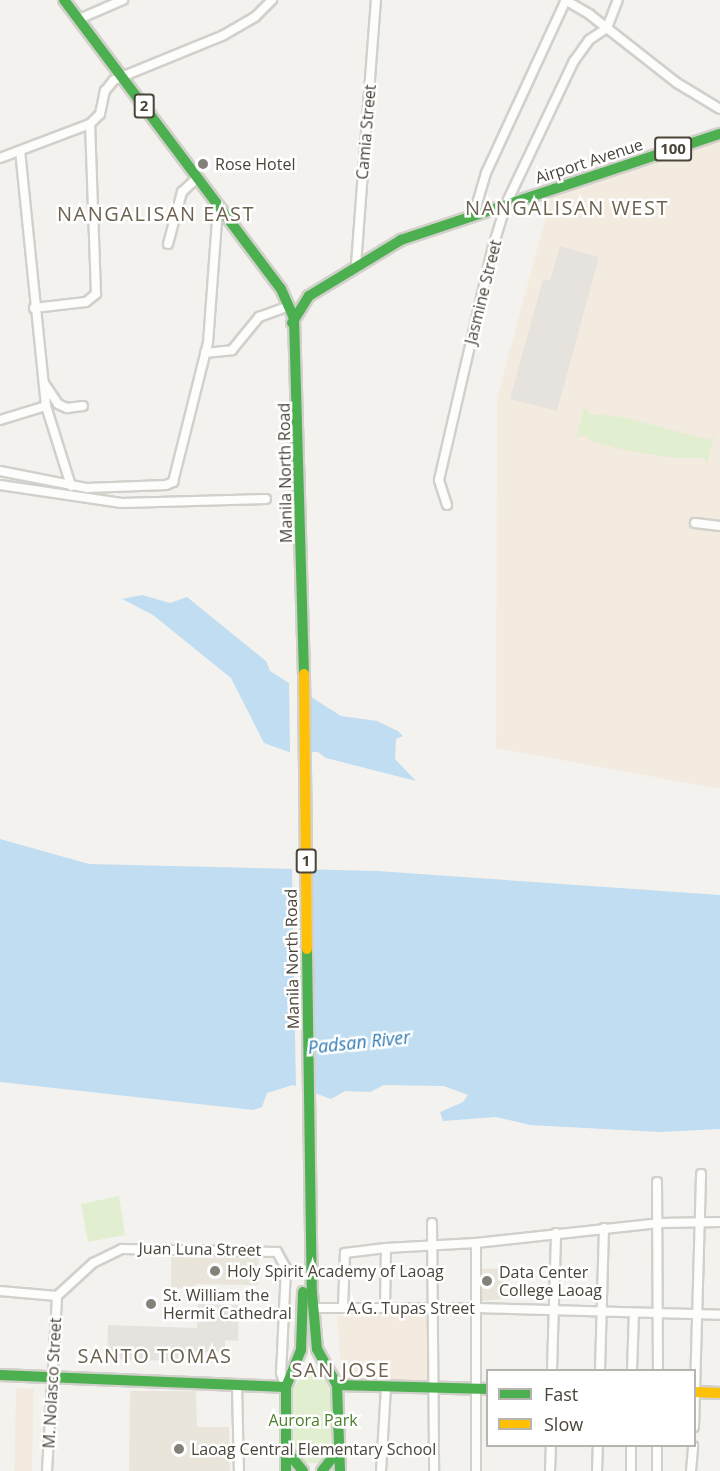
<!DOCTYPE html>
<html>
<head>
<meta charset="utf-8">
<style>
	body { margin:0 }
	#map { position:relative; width:720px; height:1471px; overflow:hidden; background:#f4f2ee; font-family:"Open Sans",sans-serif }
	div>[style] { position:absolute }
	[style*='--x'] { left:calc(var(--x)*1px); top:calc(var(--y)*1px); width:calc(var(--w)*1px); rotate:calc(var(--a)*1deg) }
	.commercial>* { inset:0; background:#f3ebdf }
	.education>* { inset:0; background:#eae5da }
	.green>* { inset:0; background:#e1eecf }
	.parking>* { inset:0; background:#e6e3df }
	.water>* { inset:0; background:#c0ddf1 }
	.pier>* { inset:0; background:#f4f2ee }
	.roads { filter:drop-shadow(2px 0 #d2d0cb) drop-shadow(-2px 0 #d2d0cb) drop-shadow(0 2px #d2d0cb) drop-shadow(0 -2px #d2d0cb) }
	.street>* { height:8px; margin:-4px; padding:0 4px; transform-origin:4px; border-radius:4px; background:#fdfdfc }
	.fast>* { height:10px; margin:-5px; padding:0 5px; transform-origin:5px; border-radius:5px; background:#4caf50 }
	.slow>* { height:10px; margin:-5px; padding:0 5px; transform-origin:5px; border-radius:5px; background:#ffc107 }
	.dots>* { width:16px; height:16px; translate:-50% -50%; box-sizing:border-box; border:3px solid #fff; border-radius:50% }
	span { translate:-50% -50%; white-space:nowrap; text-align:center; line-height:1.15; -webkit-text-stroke:5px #fff; paint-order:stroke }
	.shield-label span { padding:2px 4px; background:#fff; border:2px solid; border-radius:4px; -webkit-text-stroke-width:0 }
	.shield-label { font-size:15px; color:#4b4439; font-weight:700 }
	.street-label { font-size:16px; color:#4b4439 }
	.poi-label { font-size:16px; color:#4b4439 }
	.left { translate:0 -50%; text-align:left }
	.park-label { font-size:16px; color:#4a7f2a }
	.water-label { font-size:18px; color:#2e7ab2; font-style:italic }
	.quarter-label { font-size:20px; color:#6e6250; letter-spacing:1.5px }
	.legend { position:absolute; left:486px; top:1369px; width:210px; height:78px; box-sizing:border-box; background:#fff; border:2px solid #b7b4b0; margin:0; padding:8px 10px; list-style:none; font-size:18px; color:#4b4439 }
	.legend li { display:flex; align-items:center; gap:12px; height:30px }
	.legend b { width:30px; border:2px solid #b7b4b0 }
</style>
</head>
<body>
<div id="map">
	<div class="commercial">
		<div style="clip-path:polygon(720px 139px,720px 789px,496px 748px,497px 399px,551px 197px)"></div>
		<div style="clip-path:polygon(431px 1314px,430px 1382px,374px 1382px,374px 1372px,341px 1372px,337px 1316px)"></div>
		<div style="clip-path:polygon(16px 1388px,34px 1389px,32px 1471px,14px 1471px)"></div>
	</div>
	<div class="education">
		<div style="clip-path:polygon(171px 1257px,259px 1258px,258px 1285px,196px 1284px,195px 1289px,171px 1288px)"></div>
		<div style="clip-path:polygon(504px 1268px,502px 1299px,481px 1301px,482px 1269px)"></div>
		<div style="clip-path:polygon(130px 1391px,196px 1391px,197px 1427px,229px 1427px,230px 1471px,129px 1471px)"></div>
	</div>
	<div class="green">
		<div style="clip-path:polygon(584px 407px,590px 414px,622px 417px,709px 440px,714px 436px,707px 465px,704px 458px,675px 458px,620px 449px,592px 441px,585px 435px,576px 438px)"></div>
		<div style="clip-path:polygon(119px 1196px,125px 1235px,88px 1242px,81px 1204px)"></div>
		<div style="clip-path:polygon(313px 1362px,332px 1387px,336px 1448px,322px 1463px,305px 1463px,291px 1451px,291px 1394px,308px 1363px)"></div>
	</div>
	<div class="parking">
		<div style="clip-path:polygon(560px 246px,599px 257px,557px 411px,510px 399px,543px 279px,550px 280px)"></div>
		<div style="clip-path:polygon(198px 1304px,239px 1305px,238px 1341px,225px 1340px,225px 1353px,179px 1351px,178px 1361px,107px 1359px,108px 1325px,197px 1328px)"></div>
	</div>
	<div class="water">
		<div style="clip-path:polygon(142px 595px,170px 603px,187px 597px,266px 661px,270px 671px,341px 716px,377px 721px,398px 731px,403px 736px,396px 739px,395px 759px,416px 781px,326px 758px,318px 752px,289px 752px,264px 743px,231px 678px,153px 615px,122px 599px)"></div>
		<div style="clip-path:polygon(0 839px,89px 864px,377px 871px,720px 895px,720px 1129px,660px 1132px,530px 1125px,496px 1117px,443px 1121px,440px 1112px,463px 1102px,468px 1095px,444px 1086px,384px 1085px,370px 1092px,345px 1091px,331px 1099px,293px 1085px,267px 1093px,262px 1107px,253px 1110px,0 1082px)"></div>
	</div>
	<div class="pier">
		<div style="clip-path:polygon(289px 680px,309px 692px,310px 755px,290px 755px)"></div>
		<div style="clip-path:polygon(292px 868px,312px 869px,316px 1096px,296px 1089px)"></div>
	</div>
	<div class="roads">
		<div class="street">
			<div style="--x:565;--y:0;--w:28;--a:30"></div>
			<div style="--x:589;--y:14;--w:112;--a:38.1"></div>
			<div style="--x:677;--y:83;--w:50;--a:31.2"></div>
			<div style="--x:79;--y:19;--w:48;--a:-23.4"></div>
			<div style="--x:0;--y:158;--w:96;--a:-20.7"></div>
			<div style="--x:90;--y:124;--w:14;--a:-45"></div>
			<div style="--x:100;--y:114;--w:24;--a:-78"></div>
			<div style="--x:105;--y:91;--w:14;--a:-51"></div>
			<div style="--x:114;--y:80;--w:117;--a:-22.2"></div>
			<div style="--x:222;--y:36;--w:38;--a:-30"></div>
			<div style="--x:255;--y:17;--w:24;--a:-45"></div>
			<div style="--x:474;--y:214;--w:43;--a:-73.7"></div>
			<div style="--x:486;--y:173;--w:191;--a:-65.2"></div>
			<div style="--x:168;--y:244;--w:54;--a:-74.9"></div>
			<div style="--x:182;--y:192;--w:21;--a:-43"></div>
			<div style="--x:356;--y:265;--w:266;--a:-85.7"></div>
			<div style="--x:34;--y:308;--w:52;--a:-6.6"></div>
			<div style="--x:86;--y:302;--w:13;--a:-39"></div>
			<div style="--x:96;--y:294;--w:170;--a:-92"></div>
			<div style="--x:205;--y:353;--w:27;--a:-6"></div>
			<div style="--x:232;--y:350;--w:43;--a:-50.7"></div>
			<div style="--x:259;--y:317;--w:27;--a:-20"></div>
			<div style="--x:44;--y:383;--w:25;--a:56"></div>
			<div style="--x:58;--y:404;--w:10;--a:24"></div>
			<div style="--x:67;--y:408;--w:16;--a:-7"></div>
			<div style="--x:46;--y:406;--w:84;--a:72.6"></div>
			<div style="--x:0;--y:420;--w:48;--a:-16.9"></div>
			<div style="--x:46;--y:406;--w:256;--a:-95.8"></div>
			<div style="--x:0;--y:471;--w:89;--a:11.1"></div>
			<div style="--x:87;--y:488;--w:79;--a:-2.2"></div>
			<div style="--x:166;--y:485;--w:8;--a:-23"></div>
			<div style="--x:173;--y:482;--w:143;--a:-75.9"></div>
			<div style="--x:208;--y:343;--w:135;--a:-85.8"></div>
			<div style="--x:0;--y:485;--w:123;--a:8.4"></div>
			<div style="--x:122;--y:503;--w:144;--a:-1.6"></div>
			<div style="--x:447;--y:505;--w:26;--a:-108"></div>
			<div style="--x:439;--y:480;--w:239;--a:-77"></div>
			<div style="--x:493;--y:247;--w:45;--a:-73.2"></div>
			<div style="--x:506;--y:204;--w:158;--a:-64.6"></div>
			<div style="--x:574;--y:61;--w:26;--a:-54"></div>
			<div style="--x:589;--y:40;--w:22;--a:-34"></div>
			<div style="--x:607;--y:28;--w:30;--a:-69"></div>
			<div style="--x:695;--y:523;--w:25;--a:7"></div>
			<div style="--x:657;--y:1182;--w:188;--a:89.7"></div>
			<div style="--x:432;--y:1223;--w:248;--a:89.5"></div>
			<div style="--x:476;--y:1243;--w:228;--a:90"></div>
			<div style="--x:0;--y:1291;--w:57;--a:5"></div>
			<div style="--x:57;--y:1296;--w:49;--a:-42.5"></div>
			<div style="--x:93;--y:1263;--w:32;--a:-26"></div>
			<div style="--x:122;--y:1249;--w:155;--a:1.1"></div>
			<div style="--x:277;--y:1252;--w:18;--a:61"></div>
			<div style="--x:286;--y:1268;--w:105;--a:92.7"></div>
			<div style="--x:281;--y:1373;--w:13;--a:72"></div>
			<div style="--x:343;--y:1307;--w:54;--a:-87.9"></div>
			<div style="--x:345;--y:1253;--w:41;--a:-7"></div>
			<div style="--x:385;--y:1307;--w:59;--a:-89"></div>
			<div style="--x:386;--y:1248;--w:90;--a:-3.2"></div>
			<div style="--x:476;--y:1243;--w:184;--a:-6.2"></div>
			<div style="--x:659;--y:1223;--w:61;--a:-0.9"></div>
			<div style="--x:319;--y:1308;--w:157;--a:0"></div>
			<div style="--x:476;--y:1308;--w:244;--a:1.6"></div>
			<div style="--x:552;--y:1370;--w:137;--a:-88.3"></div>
			<div style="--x:600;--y:1370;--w:142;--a:-88.4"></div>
			<div style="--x:632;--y:1370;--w:57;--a:-88"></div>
			<div style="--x:237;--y:1385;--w:86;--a:88.7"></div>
			<div style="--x:694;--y:1427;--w:253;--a:-88.4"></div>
			<div style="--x:47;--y:1471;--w:175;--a:-86.7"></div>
			<div style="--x:381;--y:1471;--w:85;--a:-86.6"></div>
			<div style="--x:550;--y:1471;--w:25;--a:-88"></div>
			<div style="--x:597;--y:1471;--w:25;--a:-88"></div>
			<div style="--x:631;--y:1471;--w:25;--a:-90"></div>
			<div style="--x:657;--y:1471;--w:25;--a:-90"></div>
			<div style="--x:691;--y:1471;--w:25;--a:-85"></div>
		</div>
		<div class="fast">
			<div style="--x:64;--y:0;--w:361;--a:53.1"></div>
			<div style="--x:281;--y:289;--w:32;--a:66"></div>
			<div style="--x:294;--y:318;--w:356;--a:88.4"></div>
			<div style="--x:292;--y:323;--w:32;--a:-58"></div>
			<div style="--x:309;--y:296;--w:108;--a:-31.3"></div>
			<div style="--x:401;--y:240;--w:336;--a:-18.4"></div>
			<div style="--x:307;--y:949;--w:344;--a:89.2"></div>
			<div style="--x:312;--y:1293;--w:56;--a:84.9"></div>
			<div style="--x:317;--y:1349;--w:41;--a:60.9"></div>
			<div style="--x:337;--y:1385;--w:86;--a:88"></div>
			<div style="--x:0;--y:1375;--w:286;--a:2.4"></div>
			<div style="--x:337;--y:1385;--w:151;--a:1.5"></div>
			<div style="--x:286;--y:1450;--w:27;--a:51"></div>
			<div style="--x:286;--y:1471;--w:84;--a:-90"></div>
			<div style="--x:286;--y:1387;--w:40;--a:-68"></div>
			<div style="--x:301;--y:1350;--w:58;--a:-88"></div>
			<div style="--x:322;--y:1471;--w:28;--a:-52"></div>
		</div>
		<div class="slow">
			<div style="--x:304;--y:674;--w:275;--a:89.4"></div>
			<div style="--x:694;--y:1392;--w:26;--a:2"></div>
		</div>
	</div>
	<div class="dots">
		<div style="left:203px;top:164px;background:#868178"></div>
		<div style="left:215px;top:1271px;background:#868178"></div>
		<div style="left:487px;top:1281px;background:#868178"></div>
		<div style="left:151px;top:1304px;background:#868178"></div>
		<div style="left:179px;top:1449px;background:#868178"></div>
	</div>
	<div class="shield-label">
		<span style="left:144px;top:106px">2</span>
		<span style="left:673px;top:149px">100</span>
		<span style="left:306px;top:861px">1</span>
	</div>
	<div class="street-label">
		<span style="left:366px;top:132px;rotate:-85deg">Camia Street</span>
		<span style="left:589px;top:161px;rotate:-18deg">Airport Avenue</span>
		<span style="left:483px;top:292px;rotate:-76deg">Jasmine Street</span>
		<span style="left:285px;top:473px;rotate:-91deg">Manila North Road</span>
		<span style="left:292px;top:959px;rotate:-91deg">Manila North Road</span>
		<span style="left:200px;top:1249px;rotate:1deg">Juan Luna Street</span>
		<span style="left:411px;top:1308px">A.G. Tupas Street</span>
		<span style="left:52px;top:1383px;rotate:-87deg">M. Nolasco Street</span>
	</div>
	<div class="poi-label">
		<span class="left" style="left:215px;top:164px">Rose Hotel</span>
		<span class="left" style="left:227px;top:1271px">Holy Spirit Academy of Laoag</span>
		<span class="left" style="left:499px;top:1281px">Data Center<br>College Laoag</span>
		<span class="left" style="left:163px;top:1304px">St. William the<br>Hermit Cathedral</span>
		<span class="left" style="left:191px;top:1449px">Laoag Central Elementary School</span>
	</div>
	<div class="park-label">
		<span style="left:313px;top:1420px">Aurora Park</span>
	</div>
	<div class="water-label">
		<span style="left:359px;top:1042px;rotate:-6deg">Padsan River</span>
	</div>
	<div class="quarter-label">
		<span style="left:567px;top:207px">NANGALISAN WEST</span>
		<span style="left:156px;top:213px">NANGALISAN EAST</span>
		<span style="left:155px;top:1355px">SANTO TOMAS</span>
		<span style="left:341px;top:1369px">SAN JOSE</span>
	</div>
	<ul class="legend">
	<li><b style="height:8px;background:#4caf50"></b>Fast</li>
	<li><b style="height:8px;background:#ffc107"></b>Slow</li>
	</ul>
</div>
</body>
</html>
